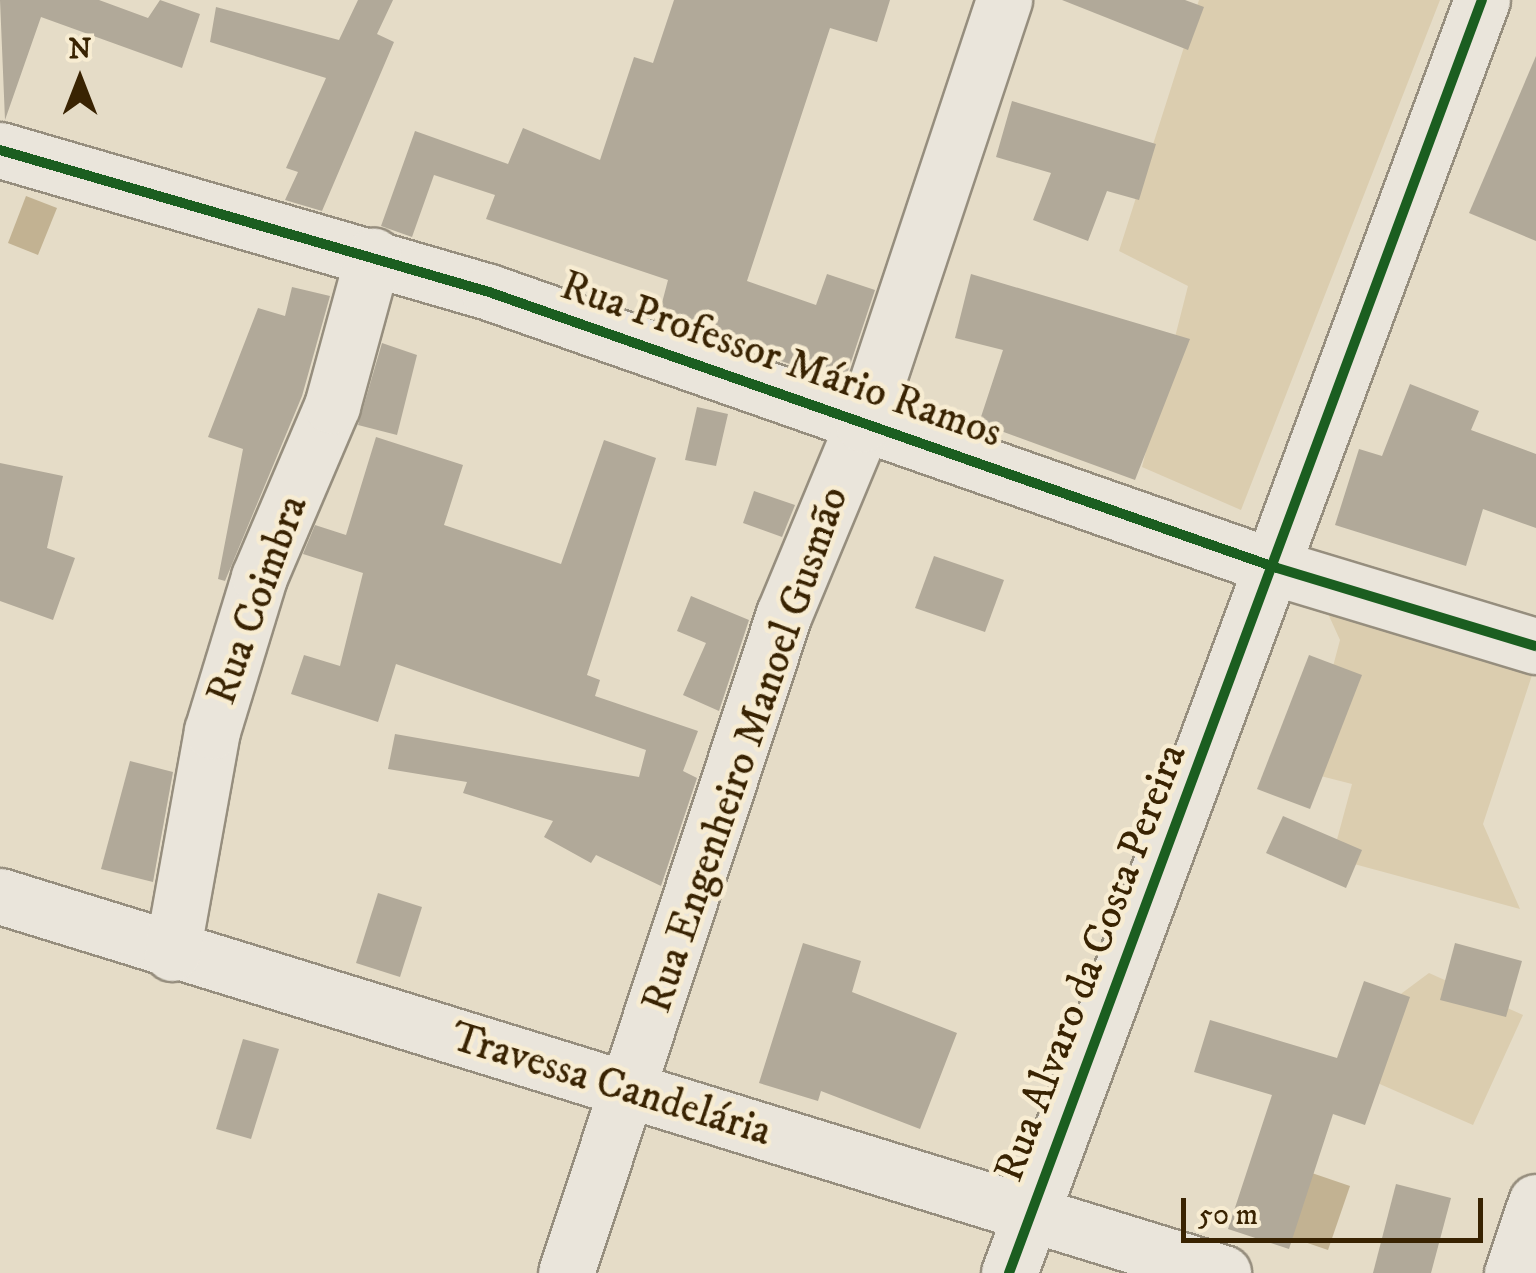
<!DOCTYPE html>
<html>
<head>
<meta charset="utf-8">
<style>
	body { margin:0 }
	#map { position:relative; width:1536px; height:1273px; overflow:hidden; background:#e5dcc7; font-family:"IM FELL DW Pica",serif }
	div>[style] { position:absolute }
	[style*='--x'] { left:calc(var(--x)*1px); top:calc(var(--y)*1px); width:calc(var(--w)*1px); rotate:calc(var(--a)*1deg) }
	.green>* { inset:0; background:#dbcdaf }
	.water>* { inset:0; background:#c2b292 }
	.building>* { inset:0; background:#b1a999 }
	.roads { filter:drop-shadow(2px 0 #968e7e) drop-shadow(-2px 0 #968e7e) drop-shadow(0 2px #968e7e) drop-shadow(0 -2px #968e7e) }
	.minor>* { height:55px; margin:-27.5px; padding:0 27.5px; transform-origin:27.5px; border-radius:27.5px; background:#eae5db }
	.cycleway>* { height:10px; margin:-5px; padding:0 5px; transform-origin:5px; border-radius:5px; background:#1b5e20 }
	span { translate:-50% -50%; white-space:nowrap; text-align:center; line-height:1.15; -webkit-text-stroke:9px #f7ecd2; paint-order:stroke }
	.street-label { font-size:42px; color:#392302 }
	.north { position:absolute; left:30px; top:30px; width:100px; height:100px; -webkit-text-stroke:8px #f7ecd2; paint-order:stroke; rotate:0deg; font-size:28px; font-weight:700; line-height:40px; text-align:center; color:#392302 }
	.north::after { content:''; display:block; margin:auto; width:35px; height:45px; background:#392302; clip-path:polygon(50% 0,100% 100%,50% 72%,0 100%) }
	.scale { position:absolute; left:1181px; top:1198px; width:302px; height:45px; box-sizing:border-box; border:5px solid #392302; border-top:0; padding-left:12px; font-size:30px; line-height:35px; white-space:nowrap; color:#392302; -webkit-text-stroke:8px #f7ecd2; paint-order:stroke }
</style>
</head>
<body>
<div id="map">
	<div class="green">
		<div style="clip-path:polygon(1199px 0,1440px 0,1241px 510px,1142px 467px,1188px 286px,1119px 251px)"></div>
		<div style="clip-path:polygon(1315px 585px,1536px 663px,1483px 824px,1520px 909px,1332px 858px,1352px 784px,1305px 772px,1340px 640px)"></div>
		<div style="clip-path:polygon(1429px 973px,1523px 1015px,1473px 1125px,1357px 1074px,1390px 1002px)"></div>
	</div>
	<div class="water">
		<div style="clip-path:polygon(26px 196px,57px 208px,38px 255px,8px 243px)"></div>
		<div style="clip-path:polygon(1306px 1171px,1350px 1186px,1328px 1250px,1284px 1235px)"></div>
	</div>
	<div class="building">
		<div style="clip-path:polygon(0 0,99px 0,148px 18px,160px 0,200px 14px,182px 68px,41px 17px,5px 120px)"></div>
		<div style="clip-path:polygon(358px 0,393px 0,377px 34px,394px 42px,322px 211px,285px 200px,298px 172px,286px 168px,326px 78px,210px 42px,216px 7px,339px 40px)"></div>
		<div style="clip-path:polygon(674px 0,890px 0,877px 42px,830px 28px,747px 281px,816px 305px,827px 274px,875px 290px,844px 383px,658px 318px,668px 280px,486px 219px,495px 195px,434px 175px,412px 237px,381px 226px,415px 131px,508px 164px,523px 128px,600px 160px,634px 57px,653px 63px)"></div>
		<div style="clip-path:polygon(1062px 0,1185px 0,1204px 7px,1188px 50px)"></div>
		<div style="clip-path:polygon(1536px 56px,1536px 241px,1469px 213px)"></div>
		<div style="clip-path:polygon(1012px 101px,1156px 144px,1139px 200px,1107px 191px,1088px 241px,1033px 220px,1051px 173px,996px 157px)"></div>
		<div style="clip-path:polygon(971px 274px,1190px 339px,1135px 480px,979px 423px,1003px 350px,955px 338px)"></div>
		<div style="clip-path:polygon(292px 287px,330px 296px,302px 396px,225px 581px,218px 579px,243px 449px,208px 437px,258px 308px,285px 316px)"></div>
		<div style="clip-path:polygon(382px 343px,417px 355px,397px 435px,358px 425px)"></div>
		<div style="clip-path:polygon(1410px 384px,1479px 411px,1471px 430px,1536px 454px,1536px 528px,1483px 509px,1466px 566px,1335px 525px,1359px 449px,1382px 456px)"></div>
		<div style="clip-path:polygon(697px 407px,728px 414px,716px 466px,685px 460px)"></div>
		<div style="clip-path:polygon(376px 437px,463px 465px,444px 525px,561px 564px,604px 440px,656px 458px,587px 675px,600px 680px,595px 696px,698px 731px,683px 771px,697px 778px,661px 886px,596px 855px,591px 863px,544px 837px,553px 821px,463px 793px,467px 782px,388px 769px,395px 734px,639px 777px,646px 750px,396px 664px,378px 722px,291px 694px,304px 655px,340px 666px,363px 573px,303px 554px,315px 525px,346px 535px)"></div>
		<div style="clip-path:polygon(0 463px,63px 476px,47px 548px,75px 558px,53px 620px,0 601px)"></div>
		<div style="clip-path:polygon(754px 491px,795px 505px,782px 537px,743px 523px)"></div>
		<div style="clip-path:polygon(934px 556px,1004px 580px,985px 632px,915px 608px)"></div>
		<div style="clip-path:polygon(691px 596px,749px 620px,719px 711px,683px 695px,706px 643px,677px 631px)"></div>
		<div style="clip-path:polygon(1309px 655px,1362px 675px,1310px 809px,1257px 789px)"></div>
		<div style="clip-path:polygon(130px 761px,173px 772px,153px 882px,101px 869px)"></div>
		<div style="clip-path:polygon(1283px 816px,1362px 850px,1346px 888px,1266px 853px)"></div>
		<div style="clip-path:polygon(378px 893px,422px 907px,400px 977px,356px 963px)"></div>
		<div style="clip-path:polygon(803px 943px,861px 961px,852px 992px,957px 1033px,920px 1129px,821px 1091px,818px 1101px,759px 1083px)"></div>
		<div style="clip-path:polygon(1455px 943px,1522px 961px,1506px 1017px,1440px 1000px)"></div>
		<div style="clip-path:polygon(1364px 981px,1410px 997px,1365px 1125px,1333px 1114px,1289px 1249px,1228px 1229px,1272px 1095px,1194px 1072px,1210px 1020px,1337px 1058px)"></div>
		<div style="clip-path:polygon(243px 1039px,279px 1049px,251px 1139px,216px 1129px)"></div>
		<div style="clip-path:polygon(1396px 1184px,1451px 1198px,1431px 1273px,1373px 1273px)"></div>
	</div>
	<div class="roads">
		<div class="minor">
			<div style="--x:0;--y:150;--w:509;--a:16.19"></div>
			<div style="--x:489;--y:292;--w:835;--a:19.3"></div>
			<div style="--x:1277;--y:568;--w:270;--a:16.8"></div>
			<div style="--x:0;--y:896;--w:1280;--a:17.13"></div>
			<div style="--x:172;--y:953;--w:226;--a:-79.8"></div>
			<div style="--x:212;--y:731;--w:161;--a:-73"></div>
			<div style="--x:259;--y:577;--w:186;--a:-66.9"></div>
			<div style="--x:332;--y:406;--w:156;--a:-74.7"></div>
			<div style="--x:566;--y:1273;--w:694;--a:-71.7"></div>
			<div style="--x:784;--y:614;--w:206;--a:-67.4"></div>
			<div style="--x:863;--y:424;--w:447;--a:-71.6"></div>
			<div style="--x:1009;--y:1273;--w:1358;--a:-69.62"></div>
			<div style="--x:1512;--y:1273;--w:75;--a:-71.3"></div>
		</div>
	</div>
	<div class="cycleway">
		<div style="--x:0;--y:150;--w:509;--a:16.19"></div>
		<div style="--x:489;--y:292;--w:835;--a:19.3"></div>
		<div style="--x:1277;--y:568;--w:270;--a:16.8"></div>
		<div style="--x:1009;--y:1273;--w:1358;--a:-69.62"></div>
	</div>
	<div class="street-label">
		<span style="left:781px;top:360px;rotate:19deg">Rua Professor Mário Ramos</span>
		<span style="left:258px;top:600px;rotate:-70deg">Rua Coimbra</span>
		<span style="left:746px;top:750px;rotate:-71deg">Rua Engenheiro Manoel Gusmão</span>
		<span style="left:1091px;top:963px;rotate:-69deg">Rua Alvaro da Costa Pereira</span>
		<span style="left:611px;top:1085px;rotate:17deg">Travessa Candelária</span>
	</div>
	<div class="north">N</div>
	<div class="scale">50 m</div>
</div>
</body>
</html>
